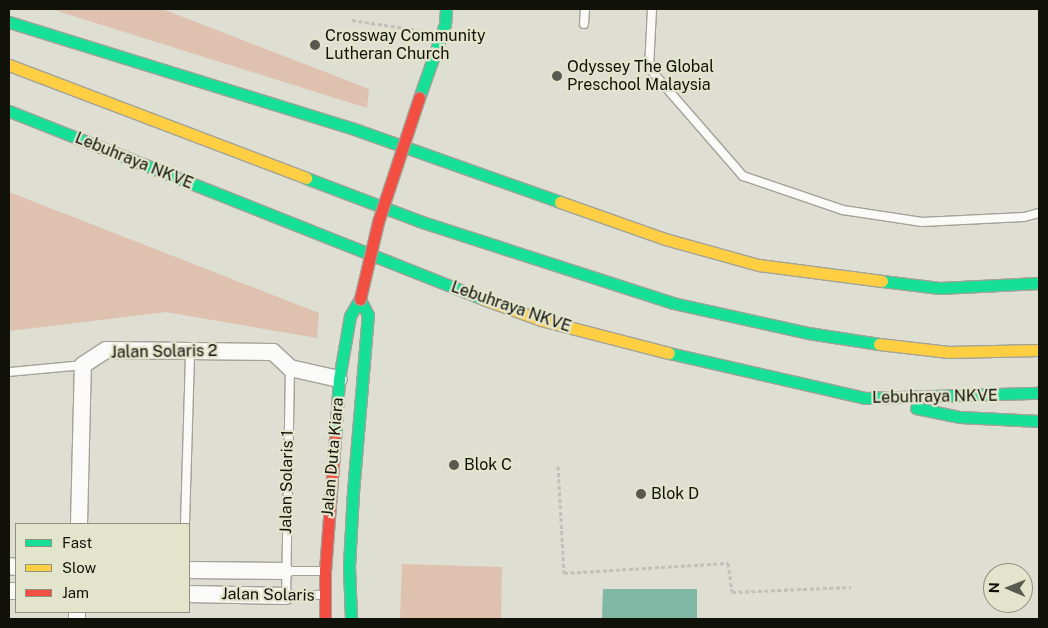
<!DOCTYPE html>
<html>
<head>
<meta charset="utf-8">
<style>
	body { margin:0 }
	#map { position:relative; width:1048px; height:628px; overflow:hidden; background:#deded2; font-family:"Public Sans",sans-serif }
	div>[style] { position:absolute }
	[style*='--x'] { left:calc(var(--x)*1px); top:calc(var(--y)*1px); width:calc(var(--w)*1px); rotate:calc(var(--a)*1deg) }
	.green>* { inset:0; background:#dec1ae }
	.water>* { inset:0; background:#7fb9a5 }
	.path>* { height:3px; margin-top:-1.5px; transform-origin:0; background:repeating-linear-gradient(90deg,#c0c0bc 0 4px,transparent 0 6.5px) }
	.roads { filter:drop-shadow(1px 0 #a2a298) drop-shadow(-1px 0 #a2a298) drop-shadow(0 1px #a2a298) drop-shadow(0 -1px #a2a298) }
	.lane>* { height:8px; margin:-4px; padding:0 4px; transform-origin:4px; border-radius:4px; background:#fafaf8 }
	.street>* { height:16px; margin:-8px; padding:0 8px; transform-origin:8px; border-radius:8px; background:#fafaf8 }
	.fast>* { height:11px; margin:-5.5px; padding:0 5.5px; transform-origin:5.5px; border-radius:5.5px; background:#16e098 }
	.slow>* { height:11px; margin:-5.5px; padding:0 5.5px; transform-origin:5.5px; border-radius:5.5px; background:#ffcf43 }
	.jam>* { height:11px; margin:-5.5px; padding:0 5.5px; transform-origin:5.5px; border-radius:5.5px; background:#f24e42 }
	.bridges { filter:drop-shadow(1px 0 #a2a298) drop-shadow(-1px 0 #a2a298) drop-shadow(0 1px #a2a298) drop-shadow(0 -1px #a2a298) }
	.jam-bridge>* { height:11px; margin:-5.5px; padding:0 5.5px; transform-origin:5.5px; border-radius:5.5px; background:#f24e42 }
	.dots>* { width:14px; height:14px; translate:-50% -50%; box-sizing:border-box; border:2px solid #e3e4cc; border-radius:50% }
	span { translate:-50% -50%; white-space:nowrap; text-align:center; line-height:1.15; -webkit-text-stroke:4.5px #e3e4cc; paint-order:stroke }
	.poi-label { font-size:16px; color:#101109 }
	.left { translate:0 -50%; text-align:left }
	.street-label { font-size:16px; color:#101109 }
	.frame { position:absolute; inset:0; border:10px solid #101109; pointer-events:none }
	.legend { position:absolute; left:15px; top:523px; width:175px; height:90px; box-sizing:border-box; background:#e3e4cc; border:1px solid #8f907e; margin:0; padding:6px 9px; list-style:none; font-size:15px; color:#101109 }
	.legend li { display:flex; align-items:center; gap:10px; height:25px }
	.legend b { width:25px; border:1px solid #8f907e }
	.north { position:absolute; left:983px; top:563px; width:50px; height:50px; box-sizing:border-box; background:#e3e4cc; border:1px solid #8f907e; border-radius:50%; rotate:271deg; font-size:14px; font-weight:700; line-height:20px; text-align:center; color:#101109 }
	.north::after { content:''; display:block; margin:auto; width:18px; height:22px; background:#58594f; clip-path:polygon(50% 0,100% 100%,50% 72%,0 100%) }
</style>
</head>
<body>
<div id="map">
	<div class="green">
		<div style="clip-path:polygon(51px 9px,162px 9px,369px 89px,367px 108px)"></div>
		<div style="clip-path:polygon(9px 192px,319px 313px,317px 338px,166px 312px,9px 331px)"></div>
		<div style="clip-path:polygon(402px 564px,502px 567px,501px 619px,400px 619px)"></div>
	</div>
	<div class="water">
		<div style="clip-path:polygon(603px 589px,697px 589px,697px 619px,602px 619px)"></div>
	</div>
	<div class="path">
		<div style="--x:352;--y:20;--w:66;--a:8.7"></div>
		<div style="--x:558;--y:466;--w:107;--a:86.8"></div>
		<div style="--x:564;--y:573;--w:164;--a:-3.5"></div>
		<div style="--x:728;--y:563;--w:29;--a:82"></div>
		<div style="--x:732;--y:592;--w:119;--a:-2.4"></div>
	</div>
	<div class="roads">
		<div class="lane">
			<div style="--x:652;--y:9;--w:59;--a:92.9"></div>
			<div style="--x:649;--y:68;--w:143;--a:49"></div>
			<div style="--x:743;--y:176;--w:106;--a:18.8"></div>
			<div style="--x:843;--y:210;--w:80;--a:8.6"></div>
			<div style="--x:922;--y:222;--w:102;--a:-2.8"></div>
			<div style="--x:1024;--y:217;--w:16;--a:-15"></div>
			<div style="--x:584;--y:24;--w:15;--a:-86"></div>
			<div style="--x:290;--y:368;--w:228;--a:91"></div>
			<div style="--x:286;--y:596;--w:38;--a:-2"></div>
			<div style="--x:9;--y:372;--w:74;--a:-5.4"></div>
			<div style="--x:185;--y:524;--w:173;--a:-88.3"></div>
			<div style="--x:285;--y:571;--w:38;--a:0"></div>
		</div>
		<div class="street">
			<div style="--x:79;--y:524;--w:159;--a:-88.6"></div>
			<div style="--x:83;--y:365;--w:27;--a:-33"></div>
			<div style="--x:106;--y:350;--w:167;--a:0.7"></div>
			<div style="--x:273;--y:352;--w:23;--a:43"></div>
			<div style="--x:290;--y:368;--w:50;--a:12.7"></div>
			<div style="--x:9;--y:566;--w:7;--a:8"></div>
			<div style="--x:189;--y:570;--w:96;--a:0.6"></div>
			<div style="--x:9;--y:591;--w:7;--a:0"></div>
			<div style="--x:189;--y:594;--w:97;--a:1.2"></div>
			<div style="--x:77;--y:619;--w:7;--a:-90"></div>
		</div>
		<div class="fast">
			<div style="--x:9;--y:22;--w:364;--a:17.2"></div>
			<div style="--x:357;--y:130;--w:215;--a:19.5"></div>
			<div style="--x:419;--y:98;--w:78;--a:-70.6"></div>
			<div style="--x:445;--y:24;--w:15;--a:-86"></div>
			<div style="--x:9;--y:111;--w:510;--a:21.63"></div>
			<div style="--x:306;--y:178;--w:121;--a:20.8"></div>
			<div style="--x:419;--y:221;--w:267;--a:17.9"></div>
			<div style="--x:673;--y:303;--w:138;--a:12.5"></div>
			<div style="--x:808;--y:333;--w:72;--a:8.8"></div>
			<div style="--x:882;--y:281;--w:58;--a:6.9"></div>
			<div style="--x:940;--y:288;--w:99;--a:-2.9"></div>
			<div style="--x:669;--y:353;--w:202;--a:12.9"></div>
			<div style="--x:866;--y:398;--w:173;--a:-1.7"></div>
			<div style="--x:916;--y:408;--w:45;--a:11.6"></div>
			<div style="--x:960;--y:417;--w:79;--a:2.9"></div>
			<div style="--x:335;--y:439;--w:60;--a:-86.2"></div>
			<div style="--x:339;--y:379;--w:64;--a:-80.1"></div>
			<div style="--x:350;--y:316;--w:20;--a:-60"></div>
			<div style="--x:351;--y:619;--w:53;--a:-92.2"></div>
			<div style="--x:349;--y:566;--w:74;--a:-86.9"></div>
			<div style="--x:353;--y:492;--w:178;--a:-85.2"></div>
			<div style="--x:368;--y:315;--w:18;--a:-117"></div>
		</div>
		<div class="slow">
			<div style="--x:9;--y:65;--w:318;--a:20.8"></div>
			<div style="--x:560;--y:202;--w:111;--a:19.4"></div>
			<div style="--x:665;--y:239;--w:98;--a:15.5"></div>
			<div style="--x:759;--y:265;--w:124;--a:7.4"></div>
			<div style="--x:483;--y:299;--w:62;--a:19.9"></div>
			<div style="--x:541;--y:320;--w:132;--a:14.5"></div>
			<div style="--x:879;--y:344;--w:70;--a:6.5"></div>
			<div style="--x:949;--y:352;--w:90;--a:-1.3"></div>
		</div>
		<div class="jam">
			<div style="--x:325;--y:619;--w:48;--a:-90"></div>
			<div style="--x:325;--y:571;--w:132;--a:-85.7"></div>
		</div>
	</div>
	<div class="bridges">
		<div class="jam-bridge">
			<div style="--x:360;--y:299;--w:79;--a:-76.8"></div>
			<div style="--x:378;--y:222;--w:131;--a:-71.7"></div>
		</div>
	</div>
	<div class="dots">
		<div style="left:315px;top:45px;background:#58594f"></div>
		<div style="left:557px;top:76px;background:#58594f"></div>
		<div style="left:454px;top:465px;background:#58594f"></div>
		<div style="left:641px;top:494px;background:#58594f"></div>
	</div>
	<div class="poi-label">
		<span class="left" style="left:325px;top:45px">Crossway Community<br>Lutheran Church</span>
		<span class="left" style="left:567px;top:76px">Odyssey The Global<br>Preschool Malaysia</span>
		<span class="left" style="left:464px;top:465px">Blok C</span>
		<span class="left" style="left:651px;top:494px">Blok D</span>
	</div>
	<div class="street-label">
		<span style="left:134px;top:161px;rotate:22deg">Lebuhraya NKVE</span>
		<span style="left:511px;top:307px;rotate:19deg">Lebuhraya NKVE</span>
		<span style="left:164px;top:352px;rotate:-1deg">Jalan Solaris 2</span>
		<span style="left:935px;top:397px;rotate:-1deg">Lebuhraya NKVE</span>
		<span style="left:333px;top:457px;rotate:-85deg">Jalan Duta Kiara</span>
		<span style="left:287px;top:482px;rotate:-89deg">Jalan Solaris 1</span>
		<span style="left:268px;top:595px;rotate:1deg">Jalan Solaris</span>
	</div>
	<div class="frame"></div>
	<ul class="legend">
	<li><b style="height:6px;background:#16e098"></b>Fast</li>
	<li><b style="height:6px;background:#ffcf43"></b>Slow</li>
	<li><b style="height:6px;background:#f24e42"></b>Jam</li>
	</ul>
	<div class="north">N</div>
</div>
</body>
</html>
